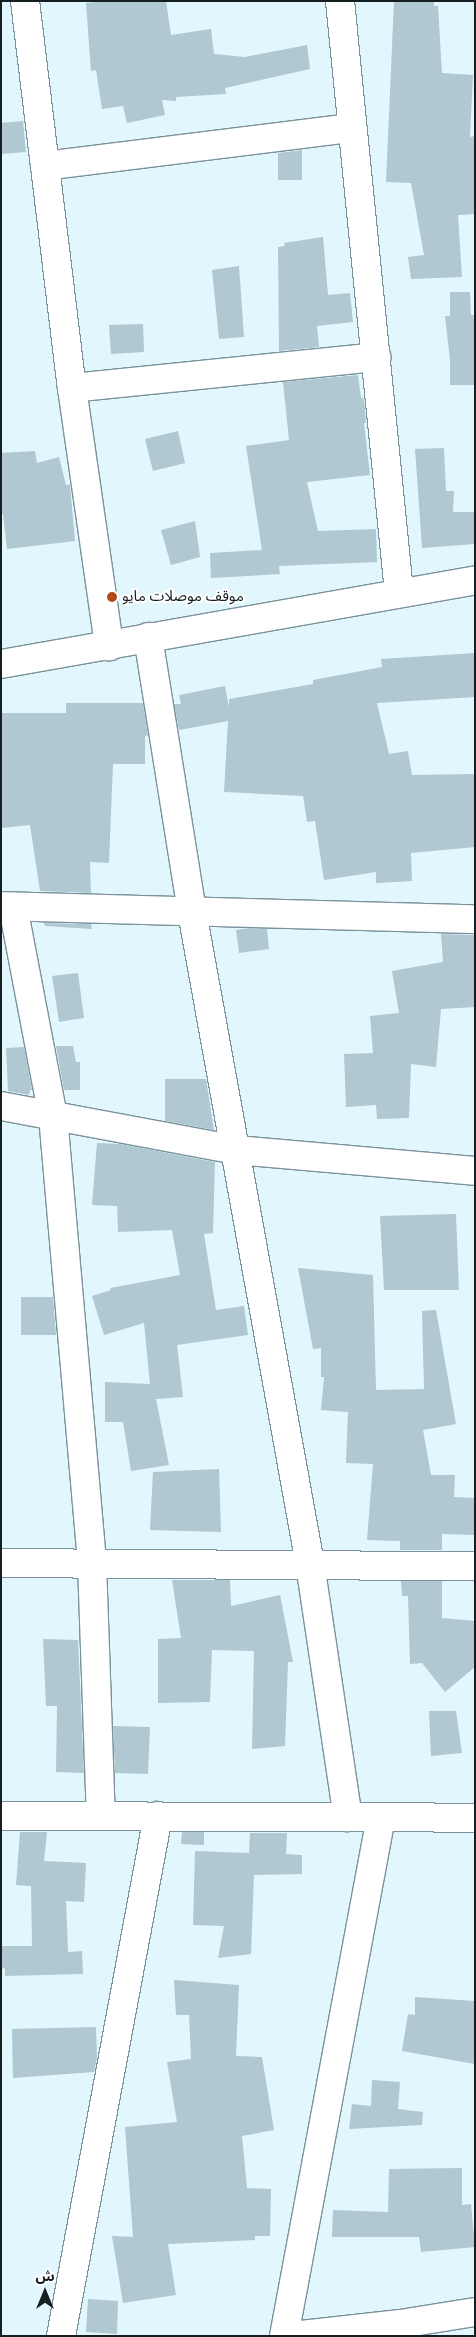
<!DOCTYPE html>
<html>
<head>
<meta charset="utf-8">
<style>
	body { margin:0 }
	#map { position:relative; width:476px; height:2337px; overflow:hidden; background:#e2f6fd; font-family:"Times New Roman","Noto Sans Arabic",serif }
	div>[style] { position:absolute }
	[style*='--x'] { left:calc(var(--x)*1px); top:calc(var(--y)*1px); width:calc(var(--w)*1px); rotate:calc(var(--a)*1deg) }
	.building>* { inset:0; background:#afc8d1 }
	.roads { filter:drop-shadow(1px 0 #7a929b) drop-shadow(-1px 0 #7a929b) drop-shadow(0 1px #7a929b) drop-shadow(0 -1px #7a929b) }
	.minor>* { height:28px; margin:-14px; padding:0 14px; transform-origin:14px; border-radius:14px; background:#fff }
	.dots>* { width:14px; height:14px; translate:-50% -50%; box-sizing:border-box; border:2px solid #fff; border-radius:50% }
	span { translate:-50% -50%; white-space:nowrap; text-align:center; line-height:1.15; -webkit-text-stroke:4px #fff; paint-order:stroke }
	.poi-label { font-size:15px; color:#151e21 }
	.left { translate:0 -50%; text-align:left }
	.frame { position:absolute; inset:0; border:2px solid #151e21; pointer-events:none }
	.north { position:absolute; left:20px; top:2267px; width:50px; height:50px; -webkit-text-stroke:4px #fff; paint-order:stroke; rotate:0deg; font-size:14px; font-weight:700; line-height:20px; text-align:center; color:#151e21 }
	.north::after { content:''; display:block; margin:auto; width:18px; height:22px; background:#151e21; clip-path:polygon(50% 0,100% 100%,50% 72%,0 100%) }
</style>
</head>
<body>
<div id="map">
	<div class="building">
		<div style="clip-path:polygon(107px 1px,166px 1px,171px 35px,211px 29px,214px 54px,245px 57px,307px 45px,310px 69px,225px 88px,226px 94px,176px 97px,176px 101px,162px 100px,165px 115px,127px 123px,123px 106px,102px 109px,96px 70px,91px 71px,86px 3px)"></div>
		<div style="clip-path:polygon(394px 1px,434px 1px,434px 6px,438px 6px,442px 73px,473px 75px,470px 137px,475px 136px,475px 214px,458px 215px,462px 277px,411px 279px,408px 257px,424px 255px,411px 183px,386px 182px)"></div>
		<div style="clip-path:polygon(23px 121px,26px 152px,1px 154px,1px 123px)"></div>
		<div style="clip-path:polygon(302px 150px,302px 180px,278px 180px,278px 153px)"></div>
		<div style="clip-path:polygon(323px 237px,328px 295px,350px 293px,353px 322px,317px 326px,319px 347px,279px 351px,278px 247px,285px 246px,284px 243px)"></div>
		<div style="clip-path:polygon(239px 266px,244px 337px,219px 339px,212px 270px)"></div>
		<div style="clip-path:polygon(450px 292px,470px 292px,471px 315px,475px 315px,474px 385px,450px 385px,450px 360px,445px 316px,450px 316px)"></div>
		<div style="clip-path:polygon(143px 324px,144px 352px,111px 354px,109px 325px)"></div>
		<div style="clip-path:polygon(358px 375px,361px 398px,364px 399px,366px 423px,364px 423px,370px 475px,307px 482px,318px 531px,376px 529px,377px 562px,279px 566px,280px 574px,211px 578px,210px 553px,262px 550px,246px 446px,289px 440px,283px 382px)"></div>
		<div style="clip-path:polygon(178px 431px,185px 463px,153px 471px,145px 439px)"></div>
		<div style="clip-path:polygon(444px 448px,446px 491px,454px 491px,453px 512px,475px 512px,475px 544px,422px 548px,415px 449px)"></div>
		<div style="clip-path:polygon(35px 451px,37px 463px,59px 457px,66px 485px,70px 485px,75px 541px,7px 549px,3px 514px,1px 514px,1px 453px)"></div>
		<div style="clip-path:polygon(195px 521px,200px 557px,171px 565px,161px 530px)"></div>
		<div style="clip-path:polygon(475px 653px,475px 697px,377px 703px,389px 754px,408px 751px,412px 775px,475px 774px,475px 847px,411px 853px,412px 881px,376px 883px,376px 872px,324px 880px,315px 821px,307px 822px,303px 796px,224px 792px,228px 721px,179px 730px,174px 704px,181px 704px,179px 695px,225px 686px,229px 707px,229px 699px,313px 684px,313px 680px,382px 667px,381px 659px)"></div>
		<div style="clip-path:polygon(66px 703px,143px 703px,148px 735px,145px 736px,145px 764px,113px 764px,109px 863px,90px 862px,91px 893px,40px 891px,30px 825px,1px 828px,1px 713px,66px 713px)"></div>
		<div style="clip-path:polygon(44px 923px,91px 924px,92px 929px,45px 926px)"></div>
		<div style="clip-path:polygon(250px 928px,267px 929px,269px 949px,239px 953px,236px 930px)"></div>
		<div style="clip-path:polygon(441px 934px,475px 935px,475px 1007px,441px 1009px,436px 1067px,411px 1064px,409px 1118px,377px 1119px,376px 1105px,346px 1107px,344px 1054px,373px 1053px,370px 1016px,399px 1013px,392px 971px,443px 962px)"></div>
		<div style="clip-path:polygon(78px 973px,84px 1018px,59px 1022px,52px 976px)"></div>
		<div style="clip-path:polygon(56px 1046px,73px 1046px,76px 1062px,80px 1062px,80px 1090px,64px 1090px)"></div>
		<div style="clip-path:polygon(24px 1047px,32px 1090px,30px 1090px,29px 1095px,8px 1091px,6px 1048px)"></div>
		<div style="clip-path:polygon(165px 1079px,206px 1079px,214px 1130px,165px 1121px)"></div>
		<div style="clip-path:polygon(97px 1143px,120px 1144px,215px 1162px,213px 1233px,204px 1234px,216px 1310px,244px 1306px,248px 1335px,177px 1345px,183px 1397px,156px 1399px,169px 1465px,131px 1471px,123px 1422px,105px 1422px,105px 1382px,150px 1384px,144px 1323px,104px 1335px,92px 1296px,111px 1290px,110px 1288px,180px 1275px,172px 1230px,118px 1232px,117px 1206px,92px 1205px)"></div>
		<div style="clip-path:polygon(456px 1214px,459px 1290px,384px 1290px,380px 1216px)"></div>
		<div style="clip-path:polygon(298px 1268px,373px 1275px,376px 1390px,424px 1389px,422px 1311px,436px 1310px,456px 1424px,423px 1430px,431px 1475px,455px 1475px,454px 1497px,475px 1498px,475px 1535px,442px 1534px,442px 1550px,400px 1550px,400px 1541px,367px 1540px,373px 1464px,346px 1463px,348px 1412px,321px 1410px,324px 1377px,321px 1377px,321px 1348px,313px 1349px)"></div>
		<div style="clip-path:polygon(21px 1297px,53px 1297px,56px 1335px,21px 1335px)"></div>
		<div style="clip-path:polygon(219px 1469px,221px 1532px,150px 1530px,153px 1472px)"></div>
		<div style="clip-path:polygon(172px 1580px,230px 1580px,231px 1606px,280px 1595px,293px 1662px,288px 1662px,285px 1746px,252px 1749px,254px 1651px,212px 1650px,210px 1702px,158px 1703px,158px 1639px,181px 1638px)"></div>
		<div style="clip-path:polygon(401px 1581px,442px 1581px,442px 1618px,475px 1621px,475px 1667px,445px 1692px,422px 1663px,410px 1664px,408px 1596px,402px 1596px)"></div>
		<div style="clip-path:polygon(43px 1639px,78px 1640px,84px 1773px,56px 1772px,57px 1706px,46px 1706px)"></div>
		<div style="clip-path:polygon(429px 1711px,456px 1711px,462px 1753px,431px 1756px)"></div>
		<div style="clip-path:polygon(113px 1726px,150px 1727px,148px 1774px,115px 1773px)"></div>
		<div style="clip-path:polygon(20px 1832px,47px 1832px,44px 1861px,86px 1863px,84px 1902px,66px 1901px,68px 1952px,82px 1951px,83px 1974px,5px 1976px,5px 1968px,1px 1969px,1px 1946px,32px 1946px,31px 1886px,16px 1885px)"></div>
		<div style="clip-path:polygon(182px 1832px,204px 1832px,204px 1845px,181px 1844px)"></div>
		<div style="clip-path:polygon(250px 1833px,287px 1833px,286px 1854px,302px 1855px,302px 1874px,254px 1875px,251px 1954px,218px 1958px,224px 1926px,193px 1925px,195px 1851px,249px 1853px)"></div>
		<div style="clip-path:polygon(174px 1980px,239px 1985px,236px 2056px,262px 2057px,274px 2130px,242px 2136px,247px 2188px,271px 2189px,270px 2236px,255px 2236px,255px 2240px,168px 2244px,176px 2295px,123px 2303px,112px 2236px,133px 2237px,125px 2127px,177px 2122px,167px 2062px,191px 2059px,189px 2015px,176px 2015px)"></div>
		<div style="clip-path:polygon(415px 1997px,475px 2001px,475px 2064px,402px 2051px,408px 2014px,415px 2015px)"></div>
		<div style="clip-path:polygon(96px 2027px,97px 2058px,94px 2072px,13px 2078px,12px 2029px)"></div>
		<div style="clip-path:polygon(372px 2080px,400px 2082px,398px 2109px,423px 2112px,422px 2125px,349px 2129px,352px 2104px,371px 2106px)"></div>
		<div style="clip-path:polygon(462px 2168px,462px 2205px,471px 2204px,475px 2247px,421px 2252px,419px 2237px,332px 2237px,333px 2210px,388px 2212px,389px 2169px)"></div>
		<div style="clip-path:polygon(88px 2299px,118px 2301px,117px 2334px,86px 2332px)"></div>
	</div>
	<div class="roads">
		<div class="minor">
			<div style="--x:25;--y:1;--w:390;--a:83.1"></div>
			<div style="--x:72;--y:388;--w:261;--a:81.8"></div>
			<div style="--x:340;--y:1;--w:594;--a:84.3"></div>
			<div style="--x:45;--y:166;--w:309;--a:-7.1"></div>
			<div style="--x:72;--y:388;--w:306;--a:-5.8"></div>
			<div style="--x:148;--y:637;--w:278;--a:80.9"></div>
			<div style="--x:192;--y:912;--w:663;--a:79.74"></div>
			<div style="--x:310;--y:1564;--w:256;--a:81.5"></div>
			<div style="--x:1;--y:664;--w:481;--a:-10"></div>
			<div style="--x:1;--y:906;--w:474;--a:1.6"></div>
			<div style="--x:13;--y:907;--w:213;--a:79.2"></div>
			<div style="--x:53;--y:1116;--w:449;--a:85"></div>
			<div style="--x:92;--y:1563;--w:253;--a:88"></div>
			<div style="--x:1;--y:1106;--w:239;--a:10.6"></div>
			<div style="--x:236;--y:1150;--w:240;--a:5"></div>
			<div style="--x:1;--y:1563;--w:474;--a:0.4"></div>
			<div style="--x:1;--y:1816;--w:474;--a:0.2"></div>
			<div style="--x:61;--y:2336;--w:529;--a:-79.43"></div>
			<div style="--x:284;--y:2336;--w:528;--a:-79.41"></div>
			<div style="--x:292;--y:2336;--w:109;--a:-6.3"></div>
			<div style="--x:400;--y:2324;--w:76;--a:-9.1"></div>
		</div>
	</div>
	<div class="dots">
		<div style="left:112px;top:597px;background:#af4a1d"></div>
	</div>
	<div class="poi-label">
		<span class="left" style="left:122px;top:597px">موقف موصلات مايو</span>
	</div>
	<div class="frame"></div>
	<div class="north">ش</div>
</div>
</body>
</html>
